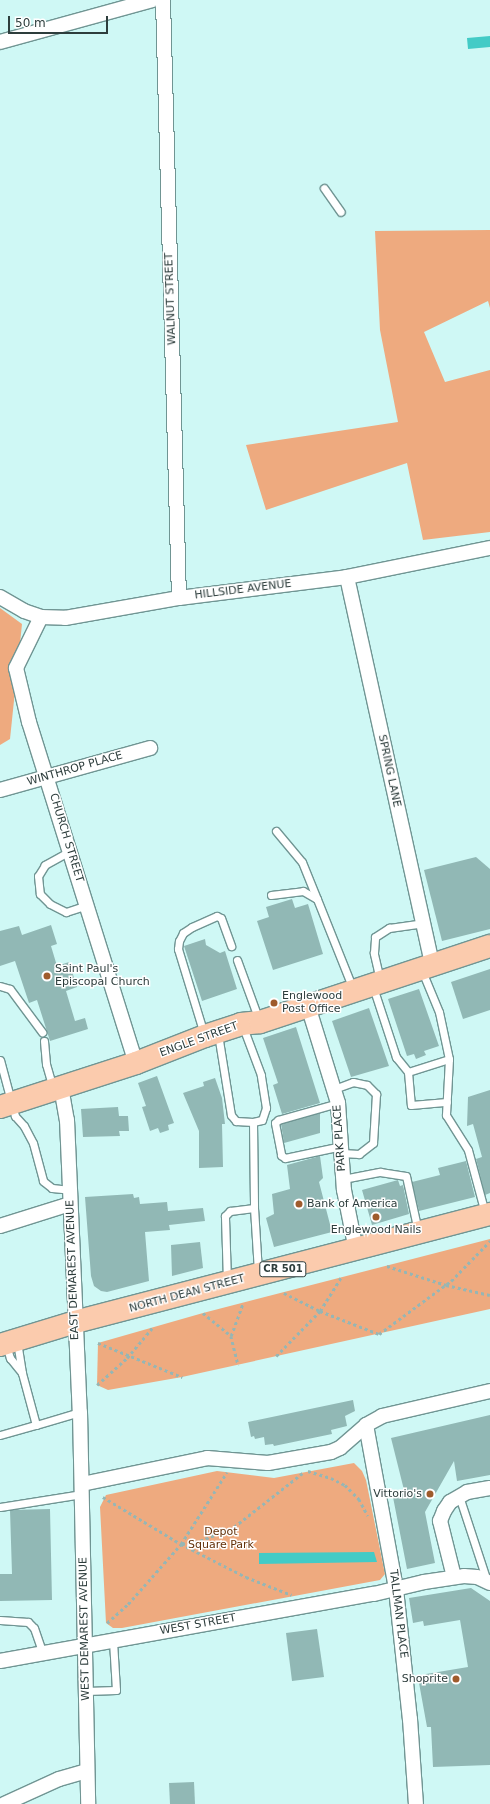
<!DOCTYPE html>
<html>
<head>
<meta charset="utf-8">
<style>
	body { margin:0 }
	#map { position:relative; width:490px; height:1804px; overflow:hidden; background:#cff8f5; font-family:"DejaVu Sans",sans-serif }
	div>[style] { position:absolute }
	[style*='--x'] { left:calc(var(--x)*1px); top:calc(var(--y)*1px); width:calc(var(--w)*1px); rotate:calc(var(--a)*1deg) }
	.green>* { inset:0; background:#eeaa7f }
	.water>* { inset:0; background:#43cbc6 }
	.building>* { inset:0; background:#91b8b5 }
	.path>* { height:2.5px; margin-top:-1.25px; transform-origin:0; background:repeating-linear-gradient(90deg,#96b6b4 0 3px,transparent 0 6px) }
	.roads { filter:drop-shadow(1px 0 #709593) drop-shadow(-1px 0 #709593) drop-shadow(0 1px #709593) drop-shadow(0 -1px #709593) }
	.service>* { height:7px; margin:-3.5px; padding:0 3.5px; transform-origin:3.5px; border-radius:3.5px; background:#fff }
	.minor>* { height:14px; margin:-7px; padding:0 7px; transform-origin:7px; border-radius:7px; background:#fff }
	.primary>* { height:22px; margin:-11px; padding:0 11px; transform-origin:11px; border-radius:11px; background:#fbcbad }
	.dots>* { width:11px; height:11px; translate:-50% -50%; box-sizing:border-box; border:2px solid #fff; border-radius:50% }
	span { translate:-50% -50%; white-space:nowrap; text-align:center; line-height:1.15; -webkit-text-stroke:3px #fff; paint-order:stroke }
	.shield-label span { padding:1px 3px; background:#fff; border:1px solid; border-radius:3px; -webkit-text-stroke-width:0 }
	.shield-label { font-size:10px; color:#2d3d3c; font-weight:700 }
	.street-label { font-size:11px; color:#2d3d3c }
	.poi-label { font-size:11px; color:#2d3d3c }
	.left { translate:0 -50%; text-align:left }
	.right { translate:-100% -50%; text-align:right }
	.park-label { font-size:11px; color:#633109 }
	.scale { position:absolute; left:8px; top:16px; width:100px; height:18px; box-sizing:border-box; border:2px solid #2d3d3c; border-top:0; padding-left:5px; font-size:12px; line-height:14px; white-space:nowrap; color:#2d3d3c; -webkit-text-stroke:3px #fff; paint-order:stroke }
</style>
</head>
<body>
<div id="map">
	<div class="green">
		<div style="clip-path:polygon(490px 230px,490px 308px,488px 301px,424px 332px,445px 382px,490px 370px,490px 532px,423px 540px,407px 463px,266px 510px,246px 445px,398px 422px,380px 330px,375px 231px)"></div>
		<div style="clip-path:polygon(0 608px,22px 624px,10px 739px,0 745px)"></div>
		<div style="clip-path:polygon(490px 1239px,490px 1309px,182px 1377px,108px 1390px,97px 1385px,98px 1343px,203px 1313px)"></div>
		<div style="clip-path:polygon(354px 1463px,362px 1471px,366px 1480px,385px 1574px,380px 1580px,122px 1628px,113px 1628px,106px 1623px,100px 1507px,106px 1495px,217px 1471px,274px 1478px)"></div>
	</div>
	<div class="water">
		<div style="clip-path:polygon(490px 36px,490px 47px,468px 49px,467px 38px)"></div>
		<div style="clip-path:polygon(374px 1552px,377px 1562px,259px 1564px,259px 1553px)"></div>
	</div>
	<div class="building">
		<div style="clip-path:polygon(476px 857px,490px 869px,490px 929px,442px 941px,424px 870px)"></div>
		<div style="clip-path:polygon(292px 899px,295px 908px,308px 904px,323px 954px,273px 970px,257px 921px,269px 917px,266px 907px)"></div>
		<div style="clip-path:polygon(51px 925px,57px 944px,51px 946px,57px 966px,69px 962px,77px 987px,66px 991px,75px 1021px,85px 1018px,88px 1029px,50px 1041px,37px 1000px,29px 1003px,15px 961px,0 966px,0 931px,19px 926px,22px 935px)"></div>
		<div style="clip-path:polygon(205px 939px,206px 945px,220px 953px,225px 951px,237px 989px,202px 1001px,184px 946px)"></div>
		<div style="clip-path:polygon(490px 969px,490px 1010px,463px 1019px,451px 982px)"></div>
		<div style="clip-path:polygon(419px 989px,439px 1046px,424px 1051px,426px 1055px,416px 1059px,414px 1054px,407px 1056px,388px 999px)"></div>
		<div style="clip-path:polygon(369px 1008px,389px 1066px,351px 1077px,332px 1021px)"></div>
		<div style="clip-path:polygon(296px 1027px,320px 1103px,282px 1114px,273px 1085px,278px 1083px,263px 1038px)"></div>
		<div style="clip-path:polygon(157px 1076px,174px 1123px,168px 1125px,169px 1130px,160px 1133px,158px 1128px,150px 1131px,142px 1107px,146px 1106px,138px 1083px)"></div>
		<div style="clip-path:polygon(215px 1078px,222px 1098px,225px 1124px,222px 1124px,223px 1167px,199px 1168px,199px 1131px,183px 1093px,204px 1086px,203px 1082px)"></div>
		<div style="clip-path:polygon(490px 1090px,490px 1193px,485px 1195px,476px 1159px,482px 1157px,473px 1124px,467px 1126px,468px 1097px)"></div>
		<div style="clip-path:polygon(118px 1107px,119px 1116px,128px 1116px,129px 1131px,119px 1131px,120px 1136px,83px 1137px,81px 1109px)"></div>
		<div style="clip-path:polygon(320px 1113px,320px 1133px,284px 1143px,281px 1124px)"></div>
		<div style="clip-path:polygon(320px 1156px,323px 1178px,319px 1182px,332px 1232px,274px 1247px,266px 1218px,274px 1214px,272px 1194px,290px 1189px,287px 1165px)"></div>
		<div style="clip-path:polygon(466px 1161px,475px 1197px,419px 1211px,412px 1182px,440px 1175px,438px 1168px)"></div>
		<div style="clip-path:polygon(398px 1180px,400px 1186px,403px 1185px,409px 1214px,372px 1225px,362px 1190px)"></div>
		<div style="clip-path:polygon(133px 1194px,134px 1198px,139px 1197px,140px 1204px,167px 1202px,168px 1211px,203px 1208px,205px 1221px,169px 1225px,170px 1230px,145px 1232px,149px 1281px,107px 1292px,101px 1291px,94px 1286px,91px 1276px,85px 1197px)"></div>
		<div style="clip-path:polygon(200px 1242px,203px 1268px,172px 1276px,171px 1245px)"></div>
		<div style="clip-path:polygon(353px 1400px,355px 1411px,345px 1416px,347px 1426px,331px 1430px,332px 1434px,274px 1446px,273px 1444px,265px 1445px,264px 1437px,255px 1439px,254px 1436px,251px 1437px,248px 1422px)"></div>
		<div style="clip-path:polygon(490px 1415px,490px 1475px,457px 1481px,454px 1461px,425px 1512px,435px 1563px,407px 1569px,392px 1492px,404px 1490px,391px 1438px)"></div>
		<div style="clip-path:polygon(50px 1509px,52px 1600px,0 1601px,0 1574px,12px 1574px,10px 1510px)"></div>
		<div style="clip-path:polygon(471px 1588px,490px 1601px,490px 1765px,433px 1767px,431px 1727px,427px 1727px,419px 1683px,426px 1674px,468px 1667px,460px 1620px,424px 1626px,423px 1621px,413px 1623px,409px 1598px)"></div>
		<div style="clip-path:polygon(317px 1629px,324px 1677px,292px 1681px,286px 1633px)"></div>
		<div style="clip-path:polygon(194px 1782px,195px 1804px,170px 1804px,169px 1783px)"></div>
	</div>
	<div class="path">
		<div style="--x:387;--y:1266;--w:62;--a:17.9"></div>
		<div style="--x:446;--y:1285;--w:45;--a:12.8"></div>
		<div style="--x:284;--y:1293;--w:40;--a:26.6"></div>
		<div style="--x:320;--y:1311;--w:63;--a:21.3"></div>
		<div style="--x:379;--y:1334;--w:89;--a:-36.4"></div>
		<div style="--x:451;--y:1281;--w:56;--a:-45.7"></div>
		<div style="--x:203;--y:1313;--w:36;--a:39"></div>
		<div style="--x:231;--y:1336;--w:30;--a:76"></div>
		<div style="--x:231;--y:1336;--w:35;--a:-70"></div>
		<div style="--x:98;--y:1343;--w:91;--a:22"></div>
		<div style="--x:276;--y:1356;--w:63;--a:-45.6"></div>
		<div style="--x:320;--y:1311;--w:40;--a:-58"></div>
		<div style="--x:97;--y:1385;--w:40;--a:-42"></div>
		<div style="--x:127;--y:1358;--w:39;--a:-50"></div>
		<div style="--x:308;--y:1471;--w:24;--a:17"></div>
		<div style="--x:331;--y:1478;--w:16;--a:27"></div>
		<div style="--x:345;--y:1485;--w:20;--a:45"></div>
		<div style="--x:359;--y:1499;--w:19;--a:62"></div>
		<div style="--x:103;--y:1497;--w:91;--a:31.1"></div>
		<div style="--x:181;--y:1544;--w:73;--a:26.9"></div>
		<div style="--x:246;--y:1577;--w:49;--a:21.4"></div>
		<div style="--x:182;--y:1544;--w:18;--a:-9"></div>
		<div style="--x:200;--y:1541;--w:37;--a:-22"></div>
		<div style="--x:234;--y:1527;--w:89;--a:-38.2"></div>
		<div style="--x:107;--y:1623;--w:28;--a:-42"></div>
		<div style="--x:128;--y:1604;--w:80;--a:-48.5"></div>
		<div style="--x:181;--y:1544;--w:85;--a:-57.4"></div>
	</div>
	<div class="roads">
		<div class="service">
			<div style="--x:324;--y:188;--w:29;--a:55"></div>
			<div style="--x:276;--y:831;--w:40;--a:50"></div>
			<div style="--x:302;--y:862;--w:40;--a:68"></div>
			<div style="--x:70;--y:851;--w:29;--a:151"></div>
			<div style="--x:45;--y:865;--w:13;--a:122"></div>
			<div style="--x:38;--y:876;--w:18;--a:84"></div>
			<div style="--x:40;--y:894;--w:14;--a:45"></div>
			<div style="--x:50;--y:904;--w:18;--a:27"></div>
			<div style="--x:66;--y:912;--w:22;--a:-18"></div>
			<div style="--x:271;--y:895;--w:32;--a:-7"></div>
			<div style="--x:303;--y:891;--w:16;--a:30"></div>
			<div style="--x:317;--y:899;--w:97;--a:68.2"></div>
			<div style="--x:237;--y:960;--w:64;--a:69.9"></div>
			<div style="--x:422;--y:971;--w:44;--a:67.5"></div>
			<div style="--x:439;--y:1012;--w:48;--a:78"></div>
			<div style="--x:449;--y:1059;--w:56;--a:93.1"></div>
			<div style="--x:446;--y:1115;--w:41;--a:57.8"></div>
			<div style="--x:468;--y:1150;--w:65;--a:74.9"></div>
			<div style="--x:380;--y:980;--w:28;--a:-103"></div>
			<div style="--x:374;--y:953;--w:16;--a:-86"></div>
			<div style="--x:375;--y:937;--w:17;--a:-33"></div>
			<div style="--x:389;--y:928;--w:34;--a:-8"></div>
			<div style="--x:0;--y:986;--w:10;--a:17"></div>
			<div style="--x:10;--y:989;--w:54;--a:53.3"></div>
			<div style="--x:373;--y:987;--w:74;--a:71.8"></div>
			<div style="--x:396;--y:1057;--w:19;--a:51"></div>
			<div style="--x:408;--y:1072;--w:43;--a:-17.6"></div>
			<div style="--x:204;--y:1034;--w:89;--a:-107"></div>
			<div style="--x:178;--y:949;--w:8;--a:-83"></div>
			<div style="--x:179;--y:941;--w:9;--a:-63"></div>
			<div style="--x:183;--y:933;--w:11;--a:-34"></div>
			<div style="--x:192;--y:927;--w:27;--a:-24"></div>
			<div style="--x:217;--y:916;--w:4;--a:27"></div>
			<div style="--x:221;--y:918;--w:30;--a:70"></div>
			<div style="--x:218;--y:1034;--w:82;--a:80.9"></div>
			<div style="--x:231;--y:1115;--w:8;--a:50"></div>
			<div style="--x:236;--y:1121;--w:17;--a:3"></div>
			<div style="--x:253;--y:1122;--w:9;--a:-13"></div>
			<div style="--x:262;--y:1120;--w:13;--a:-72"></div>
			<div style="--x:266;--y:1108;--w:33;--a:-99"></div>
			<div style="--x:261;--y:1075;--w:51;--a:-110.6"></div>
			<div style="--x:44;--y:1041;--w:23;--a:85"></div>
			<div style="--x:46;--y:1064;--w:25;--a:74"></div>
			<div style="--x:0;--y:1060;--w:58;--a:75"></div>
			<div style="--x:15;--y:1116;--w:13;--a:48"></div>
			<div style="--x:24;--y:1126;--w:19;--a:62"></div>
			<div style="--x:33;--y:1143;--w:39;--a:75"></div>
			<div style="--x:43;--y:1181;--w:11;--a:38"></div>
			<div style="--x:52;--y:1188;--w:18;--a:6"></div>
			<div style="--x:408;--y:1072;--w:33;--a:85"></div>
			<div style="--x:411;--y:1105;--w:36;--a:-5"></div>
			<div style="--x:334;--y:1089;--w:20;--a:-20"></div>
			<div style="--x:353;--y:1082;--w:14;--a:12"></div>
			<div style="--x:367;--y:1085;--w:13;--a:45"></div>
			<div style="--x:376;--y:1094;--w:49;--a:93.5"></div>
			<div style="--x:373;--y:1143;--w:18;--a:142"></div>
			<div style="--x:359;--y:1154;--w:17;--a:-177"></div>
			<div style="--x:338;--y:1103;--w:62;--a:164.2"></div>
			<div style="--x:278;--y:1120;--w:4;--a:135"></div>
			<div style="--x:275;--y:1123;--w:33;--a:79"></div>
			<div style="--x:281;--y:1155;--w:5;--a:37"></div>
			<div style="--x:285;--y:1158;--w:58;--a:-11.9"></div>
			<div style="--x:253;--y:1122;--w:86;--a:89.3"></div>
			<div style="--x:254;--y:1208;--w:64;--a:86.4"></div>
			<div style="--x:343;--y:1179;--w:38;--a:-11"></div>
			<div style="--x:380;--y:1172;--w:26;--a:9"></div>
			<div style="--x:406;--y:1176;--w:56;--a:77.7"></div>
			<div style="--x:227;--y:1281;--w:65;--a:-91.8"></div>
			<div style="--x:225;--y:1216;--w:7;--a:-45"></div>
			<div style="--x:230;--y:1211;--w:24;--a:-7"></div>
			<div style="--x:6;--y:1345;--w:14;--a:73"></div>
			<div style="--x:10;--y:1358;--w:19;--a:51"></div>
			<div style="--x:22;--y:1373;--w:31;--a:-99"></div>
			<div style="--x:36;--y:1425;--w:46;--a:-16.5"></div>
			<div style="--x:0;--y:1435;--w:37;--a:-16"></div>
			<div style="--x:36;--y:1425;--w:54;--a:-105.1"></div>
			<div style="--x:459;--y:1496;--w:89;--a:71.8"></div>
			<div style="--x:0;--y:1507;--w:83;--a:-9"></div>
			<div style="--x:0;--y:1620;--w:28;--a:4"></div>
			<div style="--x:28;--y:1622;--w:8;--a:45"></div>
			<div style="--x:34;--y:1628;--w:24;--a:71"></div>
			<div style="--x:86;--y:1691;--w:30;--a:-2"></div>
			<div style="--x:116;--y:1690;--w:49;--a:-93.5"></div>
		</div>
		<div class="minor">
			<div style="--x:163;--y:0;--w:598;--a:88.47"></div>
			<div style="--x:0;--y:42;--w:158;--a:-15.4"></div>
			<div style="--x:347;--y:577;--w:397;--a:77.6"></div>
			<div style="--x:0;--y:597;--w:28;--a:30"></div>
			<div style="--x:24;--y:611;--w:18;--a:19"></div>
			<div style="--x:41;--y:617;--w:24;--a:2"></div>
			<div style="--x:65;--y:618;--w:116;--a:-10"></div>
			<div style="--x:179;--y:598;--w:169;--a:-7.1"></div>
			<div style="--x:347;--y:577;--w:146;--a:-11.5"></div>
			<div style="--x:41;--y:617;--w:57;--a:116.1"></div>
			<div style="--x:16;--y:668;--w:56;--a:76.5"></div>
			<div style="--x:29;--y:722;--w:357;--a:72.6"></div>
			<div style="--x:0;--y:790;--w:156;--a:-15.6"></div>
			<div style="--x:308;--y:1006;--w:102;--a:72.8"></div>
			<div style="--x:338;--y:1103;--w:87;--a:86.1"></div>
			<div style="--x:344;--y:1190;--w:61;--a:78.7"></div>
			<div style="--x:61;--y:1087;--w:34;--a:80"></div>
			<div style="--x:67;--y:1120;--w:292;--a:87.5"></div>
			<div style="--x:80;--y:1412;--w:392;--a:88.8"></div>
			<div style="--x:0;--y:1226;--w:73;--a:-17.4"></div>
			<div style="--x:366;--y:1425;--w:167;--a:79.6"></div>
			<div style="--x:396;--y:1589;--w:131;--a:83.9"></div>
			<div style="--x:410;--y:1719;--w:85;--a:86"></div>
			<div style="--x:82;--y:1484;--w:128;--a:-11.7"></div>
			<div style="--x:207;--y:1458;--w:61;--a:4.7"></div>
			<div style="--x:268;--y:1463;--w:64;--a:-9.9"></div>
			<div style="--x:331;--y:1452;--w:10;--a:-24"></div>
			<div style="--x:340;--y:1448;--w:35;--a:-41"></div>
			<div style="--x:366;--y:1425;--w:18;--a:-29"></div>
			<div style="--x:382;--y:1416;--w:111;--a:-13"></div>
			<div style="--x:454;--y:1577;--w:58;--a:-104"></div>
			<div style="--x:440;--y:1521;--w:11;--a:-68"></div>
			<div style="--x:444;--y:1511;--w:11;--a:-56"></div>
			<div style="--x:450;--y:1502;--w:20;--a:-30"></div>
			<div style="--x:467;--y:1492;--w:23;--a:-10"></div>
			<div style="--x:0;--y:1661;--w:380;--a:-10.2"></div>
			<div style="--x:374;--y:1594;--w:51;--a:-13.5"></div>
			<div style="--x:424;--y:1582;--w:40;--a:-8.5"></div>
			<div style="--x:464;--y:1576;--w:13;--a:4"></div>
			<div style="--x:477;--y:1577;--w:14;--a:25"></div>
			<div style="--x:4;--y:1804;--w:60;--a:-24.4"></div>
			<div style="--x:59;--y:1779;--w:29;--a:-16"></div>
		</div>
		<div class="primary">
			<div style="--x:0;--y:1107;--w:143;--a:-17.9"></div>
			<div style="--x:136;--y:1063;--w:74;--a:-21.4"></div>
			<div style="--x:205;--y:1036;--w:38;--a:-18"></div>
			<div style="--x:241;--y:1024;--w:19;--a:-6"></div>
			<div style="--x:260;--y:1022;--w:242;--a:-18.3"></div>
			<div style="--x:0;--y:1345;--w:78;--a:-17"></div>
			<div style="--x:75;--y:1322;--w:429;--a:-14.6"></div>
		</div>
	</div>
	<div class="dots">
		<div style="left:47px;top:976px;background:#9f5b2c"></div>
		<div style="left:274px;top:1003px;background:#9f5b2c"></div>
		<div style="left:299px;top:1204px;background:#9f5b2c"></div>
		<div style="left:376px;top:1217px;background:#9f5b2c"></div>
		<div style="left:430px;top:1494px;background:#9f5b2c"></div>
		<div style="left:456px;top:1679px;background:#9f5b2c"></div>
	</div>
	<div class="shield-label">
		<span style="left:283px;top:1269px">CR 501</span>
	</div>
	<div class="street-label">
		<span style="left:171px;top:299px;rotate:-92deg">WALNUT STREET</span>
		<span style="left:243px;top:590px;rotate:-7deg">HILLSIDE AVENUE</span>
		<span style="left:75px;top:769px;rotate:-16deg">WINTHROP PLACE</span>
		<span style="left:389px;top:771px;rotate:78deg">SPRING LANE</span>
		<span style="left:66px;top:838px;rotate:73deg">CHURCH STREET</span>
		<span style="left:199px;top:1040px;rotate:-20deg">ENGLE STREET</span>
		<span style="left:340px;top:1138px;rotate:-94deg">PARK PLACE</span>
		<span style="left:73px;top:1270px;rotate:-92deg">EAST DEMAREST AVENUE</span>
		<span style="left:187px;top:1294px;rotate:-15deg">NORTH DEAN STREET</span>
		<span style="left:398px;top:1614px;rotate:83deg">TALLMAN PLACE</span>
		<span style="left:198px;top:1625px;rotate:-10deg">WEST STREET</span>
		<span style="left:85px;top:1629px;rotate:-91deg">WEST DEMAREST AVENUE</span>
	</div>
	<div class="poi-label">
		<span class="left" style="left:55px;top:976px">Saint Paul's<br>Episcopal Church</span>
		<span class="left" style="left:282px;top:1003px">Englewood<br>Post Office</span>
		<span class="left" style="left:307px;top:1204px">Bank of America</span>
		<span style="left:376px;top:1230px">Englewood Nails</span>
		<span class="right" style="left:422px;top:1494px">Vittorio's</span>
		<span class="right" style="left:448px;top:1679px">Shoprite</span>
	</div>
	<div class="park-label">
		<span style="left:221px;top:1539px">Depot<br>Square Park</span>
	</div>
	<div class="scale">50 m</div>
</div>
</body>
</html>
